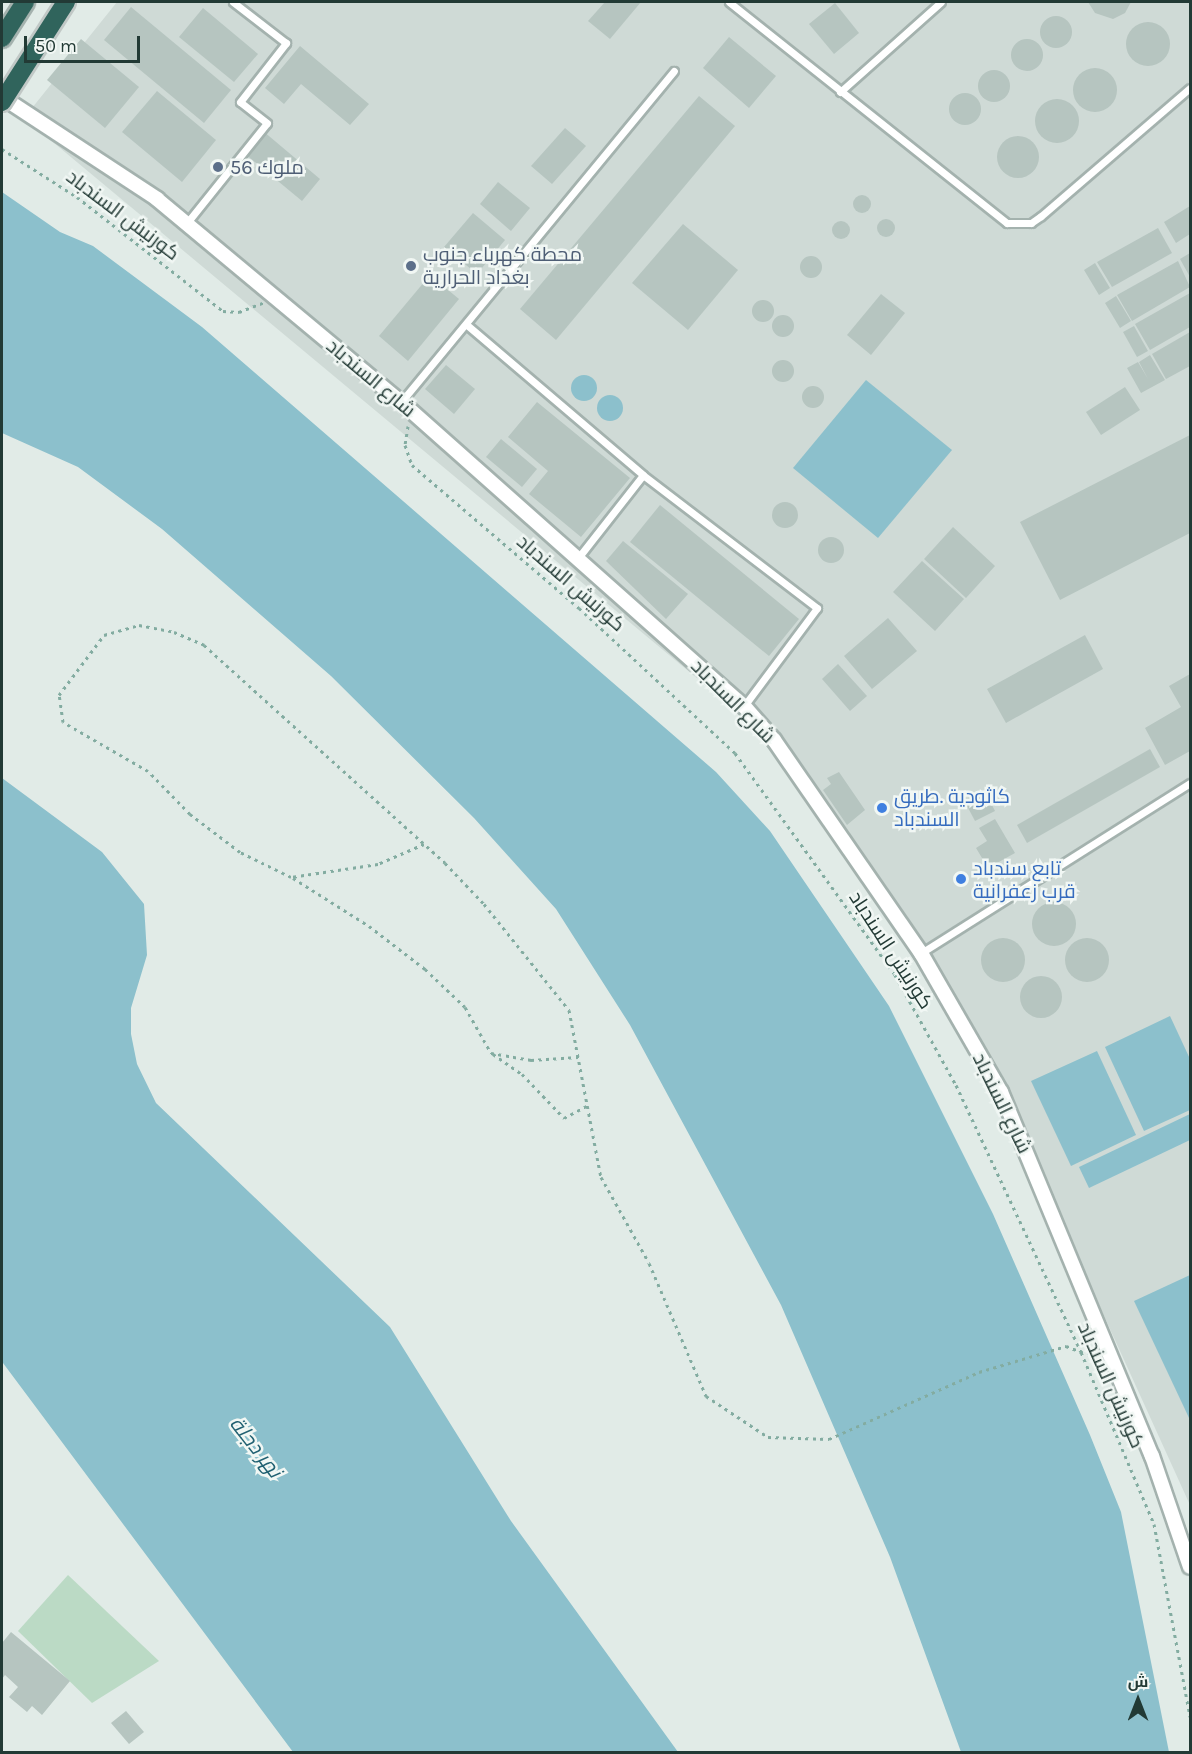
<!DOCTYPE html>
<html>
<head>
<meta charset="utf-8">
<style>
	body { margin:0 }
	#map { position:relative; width:1192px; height:1754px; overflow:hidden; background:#e1ebe7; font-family:Karla,Cairo,sans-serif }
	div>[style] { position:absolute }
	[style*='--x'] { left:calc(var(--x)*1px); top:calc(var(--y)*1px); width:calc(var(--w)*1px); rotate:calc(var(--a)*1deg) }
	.built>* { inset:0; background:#cfdad6 }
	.green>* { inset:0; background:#bbdac5 }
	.water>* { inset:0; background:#8cc0cc }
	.round { border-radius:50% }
	.building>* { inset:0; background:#b6c5c0 }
	.path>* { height:3px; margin-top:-1.5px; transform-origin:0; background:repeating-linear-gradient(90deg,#83aca1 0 3px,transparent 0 7.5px) }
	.roads { filter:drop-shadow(2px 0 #a4b2ae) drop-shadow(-2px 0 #a4b2ae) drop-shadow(0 2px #a4b2ae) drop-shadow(0 -2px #a4b2ae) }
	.service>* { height:7px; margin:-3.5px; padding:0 3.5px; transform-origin:3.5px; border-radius:3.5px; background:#fff }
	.minor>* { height:14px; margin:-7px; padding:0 7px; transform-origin:7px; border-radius:7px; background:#fff }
	.motorway>* { height:18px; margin:-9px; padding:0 9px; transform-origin:9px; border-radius:9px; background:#30645c }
	.bridges { filter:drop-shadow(2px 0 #c1c8c6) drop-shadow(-2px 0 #c1c8c6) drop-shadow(0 2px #c1c8c6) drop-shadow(0 -2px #c1c8c6) }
	.motorway-bridge>* { height:18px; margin:-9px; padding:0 9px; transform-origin:9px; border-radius:9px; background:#30645c }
	.dots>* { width:16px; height:16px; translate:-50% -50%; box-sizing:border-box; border:3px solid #f1f7f4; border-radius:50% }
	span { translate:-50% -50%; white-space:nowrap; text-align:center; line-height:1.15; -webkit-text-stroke:5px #f1f7f4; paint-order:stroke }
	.service-label { font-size:20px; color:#4e5e75 }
	.left { translate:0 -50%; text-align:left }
	.street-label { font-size:20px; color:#223a35 }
	.shop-label { font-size:20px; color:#366cbe }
	.water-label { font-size:21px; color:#216172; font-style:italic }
	.frame { position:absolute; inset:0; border:3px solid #223a35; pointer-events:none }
	.north { position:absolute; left:1108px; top:1670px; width:60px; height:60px; -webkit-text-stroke:4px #f1f7f4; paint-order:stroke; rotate:0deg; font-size:16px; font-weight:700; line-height:24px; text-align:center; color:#223a35 }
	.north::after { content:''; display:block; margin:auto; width:21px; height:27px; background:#223a35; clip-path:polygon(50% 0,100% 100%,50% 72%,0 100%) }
	.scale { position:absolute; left:24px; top:36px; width:116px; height:27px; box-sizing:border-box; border:3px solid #223a35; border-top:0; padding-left:8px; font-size:18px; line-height:21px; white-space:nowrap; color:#223a35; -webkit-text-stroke:4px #f1f7f4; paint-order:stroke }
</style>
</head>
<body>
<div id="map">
	<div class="built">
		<div style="clip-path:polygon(117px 2px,1190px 2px,1190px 1505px,1060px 1219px,929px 968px,776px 744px,24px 118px)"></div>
	</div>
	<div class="green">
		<div style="clip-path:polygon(68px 1575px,159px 1661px,92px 1703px,18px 1631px)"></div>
	</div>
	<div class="water">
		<div style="clip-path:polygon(2px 192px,60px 232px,93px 246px,202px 327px,716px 772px,770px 831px,889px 1006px,993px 1214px,1090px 1435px,1121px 1512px,1169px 1752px,961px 1752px,890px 1557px,781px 1305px,630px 1025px,556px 909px,474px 818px,331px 676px,162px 529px,78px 467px,2px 433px)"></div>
		<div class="round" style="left:571px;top:375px;width:26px;height:26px"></div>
		<div style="clip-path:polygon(866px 380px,952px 450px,878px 538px,793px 468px)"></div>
		<div class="round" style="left:597px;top:395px;width:26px;height:26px"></div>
		<div style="clip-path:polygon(2px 778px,102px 852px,144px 904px,147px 955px,131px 1008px,131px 1034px,137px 1064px,156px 1103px,390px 1327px,511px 1521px,678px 1752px,293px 1752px,3px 1363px)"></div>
		<div style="clip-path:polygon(1170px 1016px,1190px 1059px,1190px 1110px,1144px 1131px,1105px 1047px)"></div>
		<div style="clip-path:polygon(1097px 1051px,1136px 1135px,1071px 1166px,1031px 1081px)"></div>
		<div style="clip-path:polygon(1190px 1114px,1190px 1140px,1089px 1188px,1079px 1167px)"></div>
		<div style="clip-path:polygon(1190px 1275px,1190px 1420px,1134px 1301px)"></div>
	</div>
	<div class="building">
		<div style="clip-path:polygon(605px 2px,641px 2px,610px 39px,588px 21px)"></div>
		<div style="clip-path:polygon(1088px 2px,1131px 2px,1125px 13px,1113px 19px,1095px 13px)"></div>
		<div style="clip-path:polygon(835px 3px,859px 33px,834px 54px,809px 24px)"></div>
		<div style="clip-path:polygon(131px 7px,231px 90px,204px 123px,104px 40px)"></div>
		<div style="clip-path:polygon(203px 8px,258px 54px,234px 82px,179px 37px)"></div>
		<div class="round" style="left:1040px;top:16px;width:32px;height:32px"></div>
		<div class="round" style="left:1126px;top:22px;width:44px;height:44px"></div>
		<div style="clip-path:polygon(729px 37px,776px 76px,749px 108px,703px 68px)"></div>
		<div style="clip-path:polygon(81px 39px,139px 87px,105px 128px,47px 80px)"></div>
		<div class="round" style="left:1011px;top:39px;width:32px;height:32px"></div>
		<div style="clip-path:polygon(300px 46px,369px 104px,350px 125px,301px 84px,284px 104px,265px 88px)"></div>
		<div class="round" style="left:1073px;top:68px;width:44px;height:44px"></div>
		<div class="round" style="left:978px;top:70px;width:32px;height:32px"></div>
		<div style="clip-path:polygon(157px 91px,216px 140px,182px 182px,122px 132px)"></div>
		<div class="round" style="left:949px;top:93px;width:32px;height:32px"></div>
		<div style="clip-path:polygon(699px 96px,735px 126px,556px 340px,520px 309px)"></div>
		<div class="round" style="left:1035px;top:99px;width:44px;height:44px"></div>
		<div style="clip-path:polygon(565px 128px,586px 146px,552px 184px,531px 166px)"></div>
		<div style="clip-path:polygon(263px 131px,320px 179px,302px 201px,244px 153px)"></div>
		<div class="round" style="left:997px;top:136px;width:42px;height:42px"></div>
		<div style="clip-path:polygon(498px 182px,530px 208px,511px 231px,480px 204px)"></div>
		<div class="round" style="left:853px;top:195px;width:18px;height:18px"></div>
		<div style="clip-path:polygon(1190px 206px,1190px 234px,1176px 243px,1164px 222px)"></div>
		<div style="clip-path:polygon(473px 213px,505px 240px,477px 274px,444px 247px)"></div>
		<div class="round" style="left:877px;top:219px;width:18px;height:18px"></div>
		<div class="round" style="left:832px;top:221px;width:18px;height:18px"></div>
		<div style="clip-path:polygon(683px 224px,738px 270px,688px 330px,632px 283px)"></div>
		<div style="clip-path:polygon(1158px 228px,1172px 253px,1112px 287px,1097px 262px)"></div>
		<div style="clip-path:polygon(1190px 253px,1190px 277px,1180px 259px)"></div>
		<div class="round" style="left:800px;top:256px;width:22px;height:22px"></div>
		<div style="clip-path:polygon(1178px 261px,1190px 287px,1132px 321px,1117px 295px)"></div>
		<div style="clip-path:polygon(1095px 263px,1110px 288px,1099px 295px,1084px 270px)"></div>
		<div style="clip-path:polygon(430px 275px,459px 299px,408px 361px,379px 336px)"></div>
		<div style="clip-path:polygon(1190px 293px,1190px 327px,1150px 350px,1135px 324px)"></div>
		<div style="clip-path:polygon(881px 294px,905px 313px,871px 355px,847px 335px)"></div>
		<div style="clip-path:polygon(1116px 296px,1131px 321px,1120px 328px,1105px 303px)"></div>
		<div class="round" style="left:752px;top:300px;width:22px;height:22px"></div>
		<div class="round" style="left:772px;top:315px;width:22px;height:22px"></div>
		<div style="clip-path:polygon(1134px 326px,1148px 351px,1137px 357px,1123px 332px)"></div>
		<div style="clip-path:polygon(1190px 332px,1190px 366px,1166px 379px,1152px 354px)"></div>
		<div style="clip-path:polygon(1150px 355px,1165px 380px,1141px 393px,1127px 368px,1138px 362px,1148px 379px,1139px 362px)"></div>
		<div class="round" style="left:772px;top:360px;width:22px;height:22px"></div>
		<div style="clip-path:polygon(446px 365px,475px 389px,454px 414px,425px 389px)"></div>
		<div class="round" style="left:802px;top:386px;width:22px;height:22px"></div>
		<div style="clip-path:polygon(1125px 387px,1140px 410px,1101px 435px,1086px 412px)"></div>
		<div style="clip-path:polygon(537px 402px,630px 478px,581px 537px,529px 494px,548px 471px,508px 437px)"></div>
		<div style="clip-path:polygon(1190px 435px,1190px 533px,1060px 600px,1020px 522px)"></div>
		<div style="clip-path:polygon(501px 439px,537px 469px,522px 487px,486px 457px)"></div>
		<div class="round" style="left:772px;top:502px;width:26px;height:26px"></div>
		<div style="clip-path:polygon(660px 505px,799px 619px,769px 656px,630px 542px)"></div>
		<div style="clip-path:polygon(953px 527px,995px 566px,966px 598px,924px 559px)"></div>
		<div class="round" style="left:818px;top:537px;width:26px;height:26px"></div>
		<div style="clip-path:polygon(623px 541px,688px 594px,666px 619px,606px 561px)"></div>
		<div style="clip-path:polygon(922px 561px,964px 599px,935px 631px,893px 592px)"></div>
		<div style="clip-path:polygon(888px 618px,917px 651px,872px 689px,844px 656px)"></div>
		<div style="clip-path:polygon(1085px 635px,1103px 669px,1006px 723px,987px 689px)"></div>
		<div style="clip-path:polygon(838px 664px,867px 696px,850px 711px,822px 679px)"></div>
		<div style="clip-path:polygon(1190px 674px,1190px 751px,1165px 765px,1145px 728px,1181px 707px,1169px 686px)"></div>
		<div style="clip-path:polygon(1150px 749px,1160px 767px,1027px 843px,1017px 825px)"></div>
		<div style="clip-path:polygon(839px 772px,865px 810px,847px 825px,823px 790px,831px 784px,827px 778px)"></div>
		<div style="clip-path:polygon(986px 793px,995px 811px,975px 821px,966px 804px)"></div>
		<div style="clip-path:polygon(995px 819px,1015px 853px,988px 868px,976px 848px,987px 841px,979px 828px)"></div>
		<div class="round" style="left:1032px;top:902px;width:44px;height:44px"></div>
		<div class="round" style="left:1065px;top:938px;width:44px;height:44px"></div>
		<div class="round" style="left:981px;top:938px;width:44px;height:44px"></div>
		<div class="round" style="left:1020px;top:976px;width:42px;height:42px"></div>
		<div style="clip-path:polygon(11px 1632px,70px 1681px,42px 1715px,32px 1706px,27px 1712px,9px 1697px,18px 1687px,5px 1675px,2px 1679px,2px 1643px)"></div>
		<div style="clip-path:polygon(126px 1711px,144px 1732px,129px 1744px,111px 1723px)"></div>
	</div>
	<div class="path">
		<div style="--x:2;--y:149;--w:89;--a:32.6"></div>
		<div style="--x:77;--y:197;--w:185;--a:38"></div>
		<div style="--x:223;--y:311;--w:16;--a:4"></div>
		<div style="--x:239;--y:312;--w:26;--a:-21"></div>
		<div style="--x:408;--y:426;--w:19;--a:99"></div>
		<div style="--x:405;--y:445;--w:21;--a:71"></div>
		<div style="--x:412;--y:465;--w:220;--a:40.6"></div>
		<div style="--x:579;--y:608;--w:213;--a:42.9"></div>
		<div style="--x:735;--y:753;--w:274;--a:54.2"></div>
		<div style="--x:895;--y:975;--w:126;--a:61"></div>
		<div style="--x:956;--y:1085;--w:295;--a:64.9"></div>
		<div style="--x:1081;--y:1352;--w:187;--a:67"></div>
		<div style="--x:1154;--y:1524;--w:196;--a:79.4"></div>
		<div style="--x:424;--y:844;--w:50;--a:156.5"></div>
		<div style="--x:378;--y:864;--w:88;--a:171.5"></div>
		<div style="--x:291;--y:877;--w:57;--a:-153.9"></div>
		<div style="--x:240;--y:852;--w:63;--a:-142.8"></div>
		<div style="--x:190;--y:814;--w:60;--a:-134.3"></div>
		<div style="--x:148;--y:771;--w:98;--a:-150"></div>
		<div style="--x:63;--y:722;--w:27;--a:-98"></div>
		<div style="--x:59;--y:695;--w:75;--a:-53.1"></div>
		<div style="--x:104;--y:635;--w:36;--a:-16"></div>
		<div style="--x:139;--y:625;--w:36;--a:11"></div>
		<div style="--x:174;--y:632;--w:33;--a:23"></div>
		<div style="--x:204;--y:645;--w:325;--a:42.1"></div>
		<div style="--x:445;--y:863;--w:57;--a:46.4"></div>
		<div style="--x:484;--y:904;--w:136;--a:51.3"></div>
		<div style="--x:569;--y:1010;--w:170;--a:79.2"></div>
		<div style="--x:601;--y:1177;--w:98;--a:60.8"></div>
		<div style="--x:649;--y:1263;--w:145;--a:66.8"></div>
		<div style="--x:706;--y:1396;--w:74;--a:33.5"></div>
		<div style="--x:768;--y:1437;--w:61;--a:1.9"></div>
		<div style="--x:829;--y:1439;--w:164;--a:-24.1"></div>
		<div style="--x:979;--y:1372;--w:91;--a:-16.6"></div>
		<div style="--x:1066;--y:1346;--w:33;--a:21"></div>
		<div style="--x:293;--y:878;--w:90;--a:32.3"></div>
		<div style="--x:369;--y:926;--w:71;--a:37.5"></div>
		<div style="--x:425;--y:969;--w:55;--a:43.5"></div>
		<div style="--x:465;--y:1007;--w:53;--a:60.5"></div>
		<div style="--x:491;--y:1053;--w:41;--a:9.9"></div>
		<div style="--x:531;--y:1060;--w:47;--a:-3.7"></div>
		<div style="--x:493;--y:1054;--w:35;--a:35"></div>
		<div style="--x:522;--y:1074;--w:61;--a:46.3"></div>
		<div style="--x:564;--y:1118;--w:26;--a:-28"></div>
	</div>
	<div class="roads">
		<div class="service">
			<div style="--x:729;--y:2;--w:355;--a:38.5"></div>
			<div style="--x:1007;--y:223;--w:24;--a:0"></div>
			<div style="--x:1031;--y:223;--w:12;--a:-35"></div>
			<div style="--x:1041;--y:216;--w:196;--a:-40.7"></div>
			<div style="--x:840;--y:92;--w:135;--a:-41.7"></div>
			<div style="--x:186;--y:224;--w:129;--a:-51.3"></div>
			<div style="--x:267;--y:123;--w:34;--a:-142"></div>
			<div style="--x:240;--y:102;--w:75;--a:-52.1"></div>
			<div style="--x:286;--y:43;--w:67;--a:-142.3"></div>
			<div style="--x:467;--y:325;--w:231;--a:40.4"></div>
			<div style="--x:643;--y:475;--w:219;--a:37.4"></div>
			<div style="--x:817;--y:608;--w:122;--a:126.7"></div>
			<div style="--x:401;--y:402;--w:429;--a:-50.5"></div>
			<div style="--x:578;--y:558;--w:105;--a:-51.9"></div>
			<div style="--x:921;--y:953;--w:318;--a:-32.3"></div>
		</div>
		<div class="minor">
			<div style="--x:2;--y:97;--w:186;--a:33.3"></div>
			<div style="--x:157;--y:199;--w:317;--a:39.8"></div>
			<div style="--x:401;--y:402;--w:458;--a:41.6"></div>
			<div style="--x:744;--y:706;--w:45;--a:48.6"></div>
			<div style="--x:774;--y:740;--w:259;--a:55.4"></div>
			<div style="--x:921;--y:953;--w:160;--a:60.1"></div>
			<div style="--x:1001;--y:1092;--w:394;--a:67.5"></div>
			<div style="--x:1152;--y:1456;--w:117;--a:71.1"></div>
		</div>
		<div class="motorway">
			<div style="--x:2;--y:38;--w:43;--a:-57.4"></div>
		</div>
	</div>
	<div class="bridges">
		<div class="motorway-bridge">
			<div style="--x:2;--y:102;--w:119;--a:-57.4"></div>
		</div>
	</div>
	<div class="dots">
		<div style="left:218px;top:167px;background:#5c6f8a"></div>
		<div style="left:411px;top:266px;background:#5c6f8a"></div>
		<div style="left:882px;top:808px;background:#3f7fe0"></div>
		<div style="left:961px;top:879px;background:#3f7fe0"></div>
	</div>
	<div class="service-label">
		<span class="left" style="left:230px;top:167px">ملوك 56</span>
		<span class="left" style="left:423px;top:266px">محطة كهرباء جنوب<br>بغداد الحرارية</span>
	</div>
	<div class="street-label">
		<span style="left:123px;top:215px;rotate:37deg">كورنيش السندباد</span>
		<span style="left:371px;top:378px;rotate:40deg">شارع السندباد</span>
		<span style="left:571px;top:583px;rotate:41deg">كورنيش السندباد</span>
		<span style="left:733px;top:701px;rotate:45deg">شارع السندباد</span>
		<span style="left:891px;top:950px;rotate:57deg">كورنيش السندباد</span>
		<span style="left:1002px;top:1103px;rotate:64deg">شارع السندباد</span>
		<span style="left:1111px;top:1385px;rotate:66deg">كورنيش السندباد</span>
	</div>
	<div class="shop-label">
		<span class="left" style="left:894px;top:808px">كاثودية .طريق<br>السندباد</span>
		<span class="left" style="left:973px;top:880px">تابع سندباد<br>قرب زعفرانية</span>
	</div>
	<div class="water-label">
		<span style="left:256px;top:1447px;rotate:52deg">نهر دجلة</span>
	</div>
	<div class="frame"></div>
	<div class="north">ش</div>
	<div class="scale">50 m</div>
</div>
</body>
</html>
